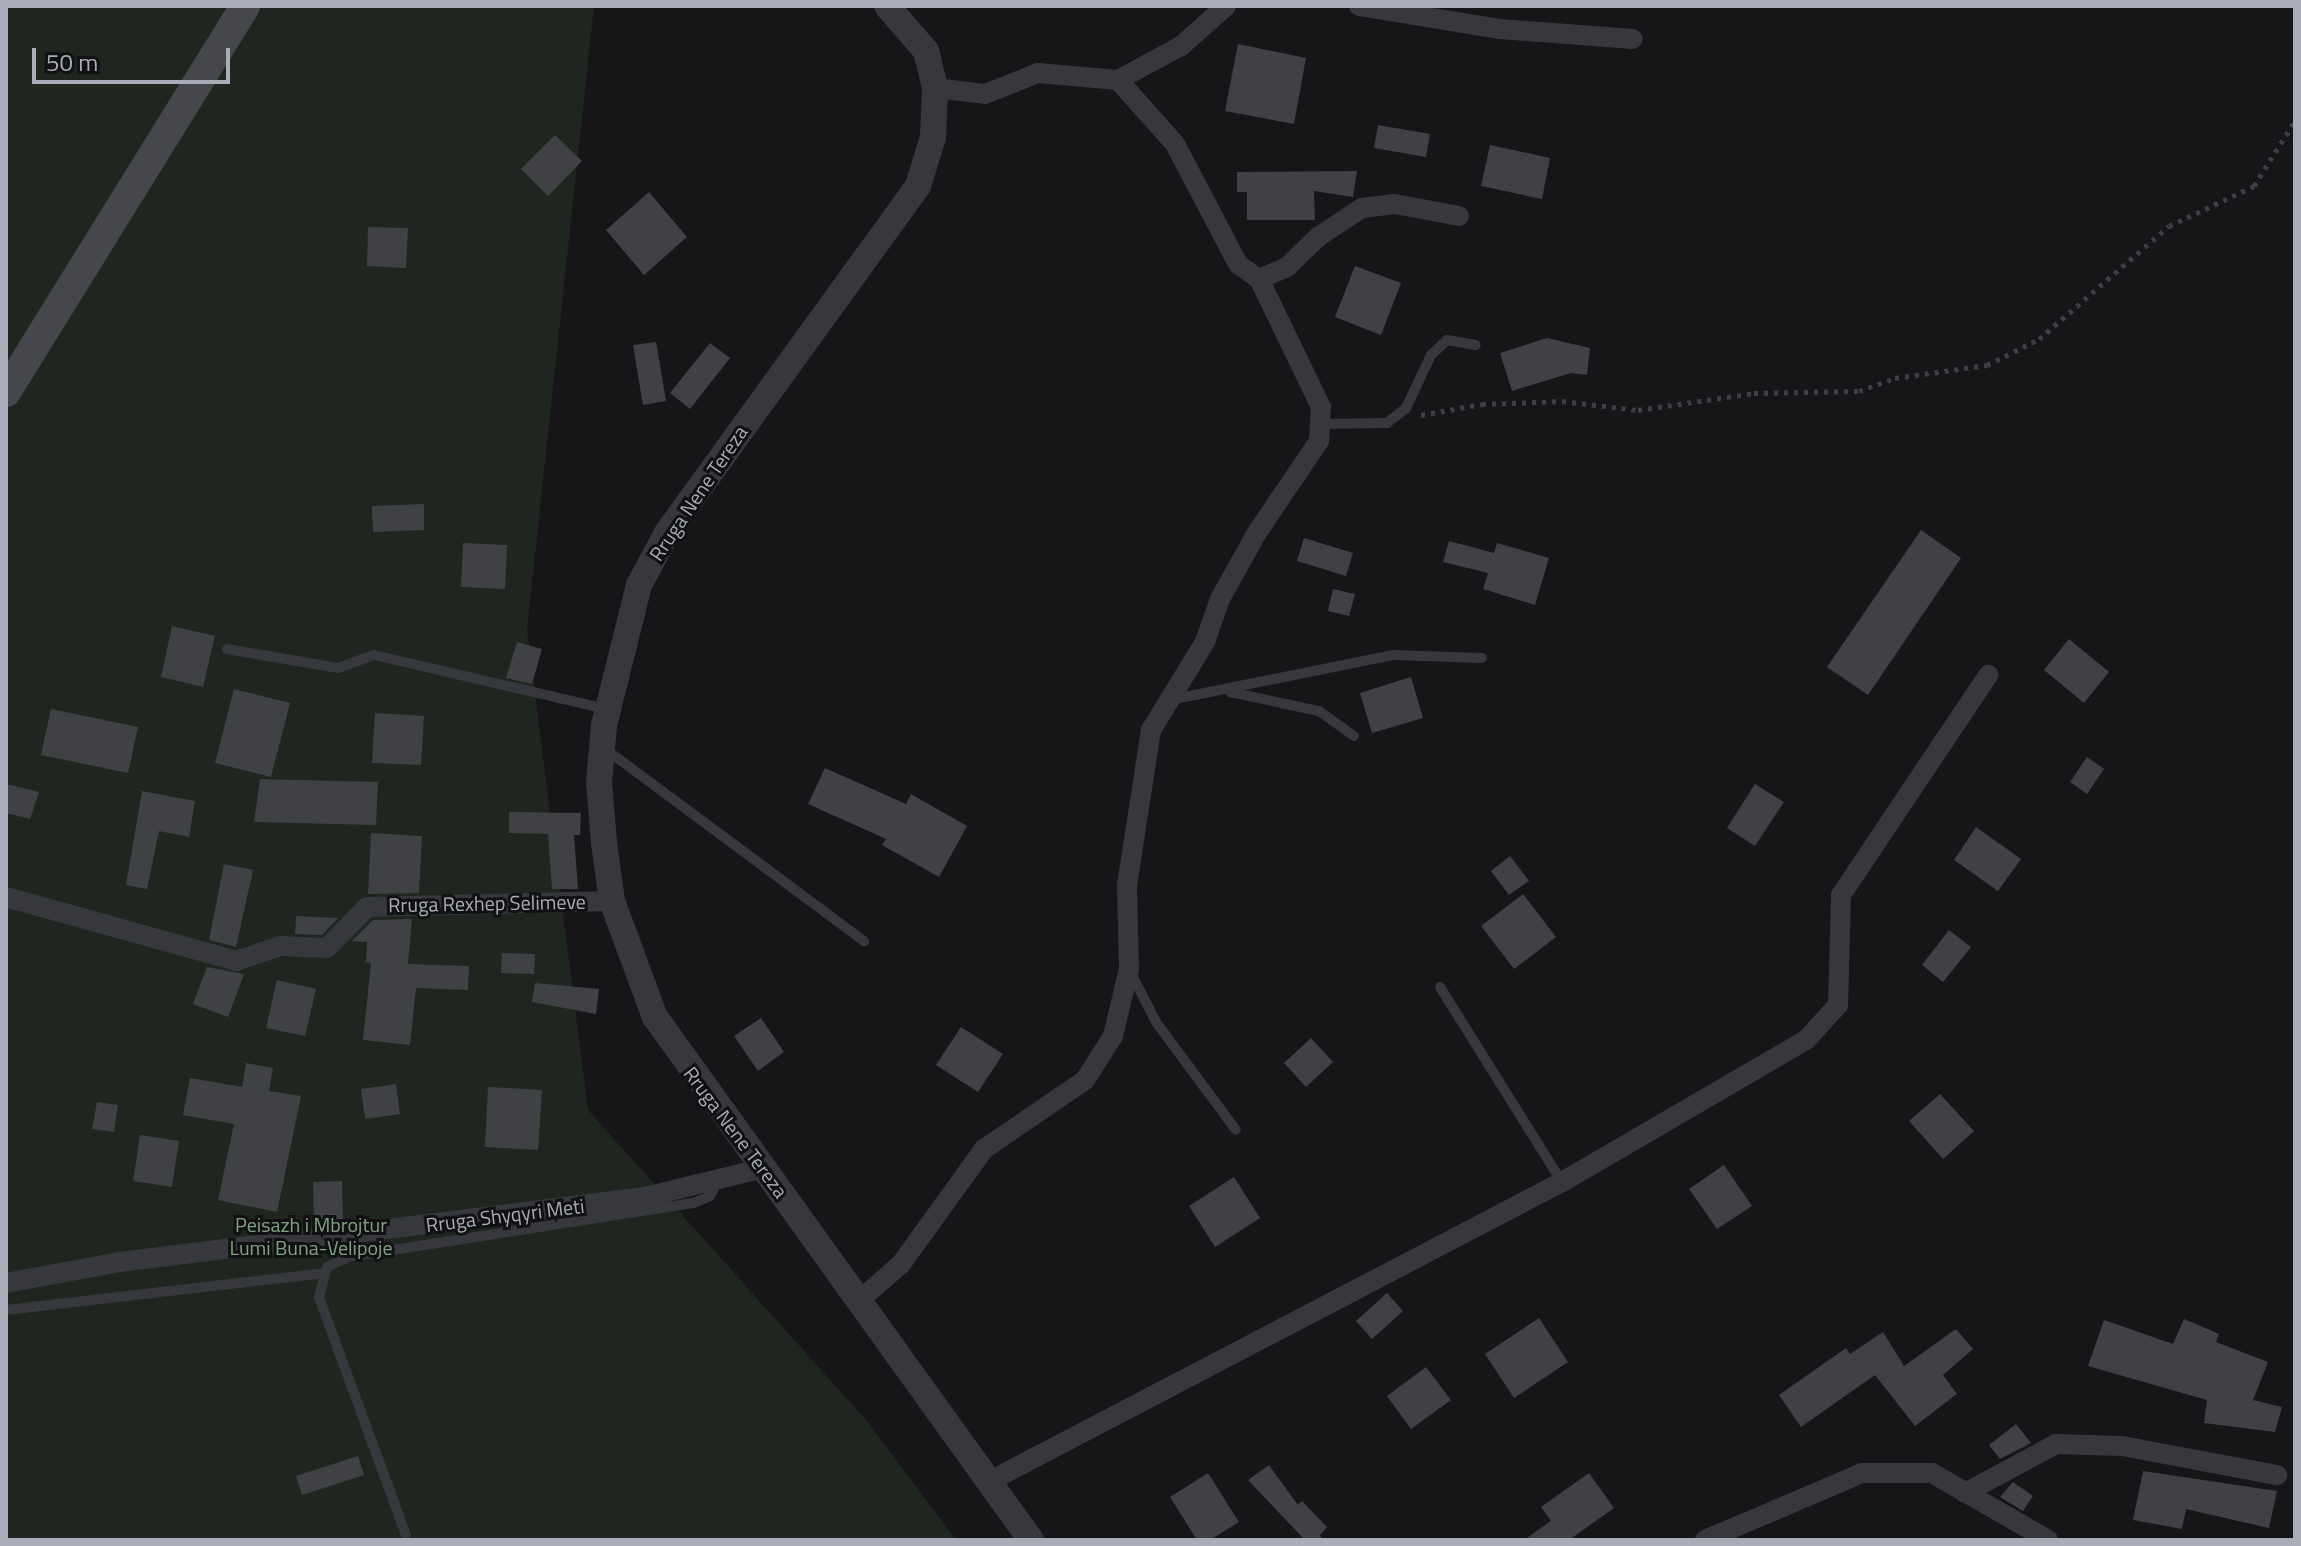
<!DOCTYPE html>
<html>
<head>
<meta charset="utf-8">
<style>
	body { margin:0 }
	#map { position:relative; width:2301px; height:1546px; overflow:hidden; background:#161618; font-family:"Titillium Web",sans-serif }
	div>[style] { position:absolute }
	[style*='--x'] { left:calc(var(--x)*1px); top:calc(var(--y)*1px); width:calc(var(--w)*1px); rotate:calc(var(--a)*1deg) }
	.green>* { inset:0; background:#1e261f }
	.building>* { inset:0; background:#404145 }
	.path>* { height:5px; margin-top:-2.5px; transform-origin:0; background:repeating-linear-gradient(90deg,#3d3f44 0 4px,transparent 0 10px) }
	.service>* { height:10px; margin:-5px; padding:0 5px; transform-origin:5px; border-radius:5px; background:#37383d }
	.minor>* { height:20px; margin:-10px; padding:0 10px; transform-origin:10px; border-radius:10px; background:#37383d }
	.tertiary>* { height:26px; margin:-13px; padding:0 13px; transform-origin:13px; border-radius:13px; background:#37383d }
	.secondary>* { height:30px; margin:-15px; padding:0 15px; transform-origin:15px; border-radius:15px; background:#45474d }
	span { translate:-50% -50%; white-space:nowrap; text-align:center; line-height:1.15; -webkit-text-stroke:6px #111113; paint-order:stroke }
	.street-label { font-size:20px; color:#a8adb8 }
	.park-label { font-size:20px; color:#7fa381 }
	.frame { position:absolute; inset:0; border:8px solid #a8adb8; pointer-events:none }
	.scale { position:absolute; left:32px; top:48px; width:198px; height:36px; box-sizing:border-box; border:4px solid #a8adb8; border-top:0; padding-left:10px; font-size:24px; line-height:28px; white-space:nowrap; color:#a8adb8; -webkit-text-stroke:6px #111113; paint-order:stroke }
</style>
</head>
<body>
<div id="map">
	<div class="green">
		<div style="clip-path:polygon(6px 6px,594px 6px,527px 630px,588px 1110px,866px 1420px,956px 1540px,6px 1540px)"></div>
	</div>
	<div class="building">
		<div style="clip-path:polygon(1238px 44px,1306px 58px,1294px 124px,1225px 111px)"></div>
		<div style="clip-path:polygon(1378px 125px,1430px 134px,1426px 157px,1374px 148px)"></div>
		<div style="clip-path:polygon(555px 135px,582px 161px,548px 196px,521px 169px)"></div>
		<div style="clip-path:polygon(1490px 145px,1550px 158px,1542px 199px,1481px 186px)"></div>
		<div style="clip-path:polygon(1357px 171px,1353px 197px,1314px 191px,1315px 220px,1247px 220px,1247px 192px,1237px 192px,1237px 172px)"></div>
		<div style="clip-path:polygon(649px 192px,687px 237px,644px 275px,606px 230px)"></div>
		<div style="clip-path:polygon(368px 227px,408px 228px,406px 268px,367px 266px)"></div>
		<div style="clip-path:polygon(1355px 266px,1401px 283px,1381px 335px,1335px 317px)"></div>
		<div style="clip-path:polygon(1547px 338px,1590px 348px,1587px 375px,1571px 373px,1512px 391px,1500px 353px)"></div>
		<div style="clip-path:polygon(656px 342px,666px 401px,643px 405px,633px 345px)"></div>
		<div style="clip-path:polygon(710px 343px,730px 358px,690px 409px,670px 393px)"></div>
		<div style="clip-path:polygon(424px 504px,424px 530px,373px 532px,372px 506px)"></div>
		<div style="clip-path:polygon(1921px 530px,1961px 558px,1868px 695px,1827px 667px)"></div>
		<div style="clip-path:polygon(1304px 538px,1353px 553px,1346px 576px,1297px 561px)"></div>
		<div style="clip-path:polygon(1449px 541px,1494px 553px,1497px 543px,1549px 558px,1535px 605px,1483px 589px,1488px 573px,1443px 562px)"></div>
		<div style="clip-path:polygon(463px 543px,507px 545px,505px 589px,461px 587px)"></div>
		<div style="clip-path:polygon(1333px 589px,1355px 594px,1349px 616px,1328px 611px)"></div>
		<div style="clip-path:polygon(172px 626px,215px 636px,203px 687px,161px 677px)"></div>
		<div style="clip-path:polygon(2069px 639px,2109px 672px,2084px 703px,2044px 670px)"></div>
		<div style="clip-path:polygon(517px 642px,542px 649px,532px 684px,506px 678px)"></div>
		<div style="clip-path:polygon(1411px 677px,1423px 718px,1372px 733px,1360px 693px)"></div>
		<div style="clip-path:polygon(234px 689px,290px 703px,271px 777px,215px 763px)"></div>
		<div style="clip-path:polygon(51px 709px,138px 727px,128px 773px,41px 755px)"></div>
		<div style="clip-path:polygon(375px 713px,424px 716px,421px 765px,372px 763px)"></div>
		<div style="clip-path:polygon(2087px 757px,2104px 769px,2087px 794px,2070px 782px)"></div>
		<div style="clip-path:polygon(825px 768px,906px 804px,911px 794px,967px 826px,939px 877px,882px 845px,886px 839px,808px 804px)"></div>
		<div style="clip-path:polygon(260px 779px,378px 782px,376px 825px,254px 822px)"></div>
		<div style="clip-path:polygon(6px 784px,39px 792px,30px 819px,6px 813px)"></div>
		<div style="clip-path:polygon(1755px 784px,1784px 802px,1755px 846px,1727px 828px)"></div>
		<div style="clip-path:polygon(142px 791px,195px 801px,189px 837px,159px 831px,147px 889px,126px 885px)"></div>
		<div style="clip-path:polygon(509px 812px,581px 813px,580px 835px,574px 835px,578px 889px,552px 889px,548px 834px,509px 833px)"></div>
		<div style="clip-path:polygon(1976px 827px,2021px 859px,1998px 891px,1954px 860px)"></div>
		<div style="clip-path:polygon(371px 833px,422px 836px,419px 893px,368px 894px)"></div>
		<div style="clip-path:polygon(1510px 856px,1529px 881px,1509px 895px,1491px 871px)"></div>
		<div style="clip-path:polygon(224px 864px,253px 870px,236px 947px,209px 940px)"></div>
		<div style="clip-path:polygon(1523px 894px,1556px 937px,1514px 969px,1481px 926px)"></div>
		<div style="clip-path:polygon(296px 916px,338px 918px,322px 935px,295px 934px)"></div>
		<div style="clip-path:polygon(412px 919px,408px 964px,469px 966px,468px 990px,416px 988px,410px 1045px,363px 1040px,371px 963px,366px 962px,367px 942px,352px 941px,373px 920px)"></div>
		<div style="clip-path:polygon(1949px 930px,1971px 947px,1943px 982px,1922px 965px)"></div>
		<div style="clip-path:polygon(502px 953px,535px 954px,534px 974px,501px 973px)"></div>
		<div style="clip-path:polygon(207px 967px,244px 974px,228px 1017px,193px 1004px)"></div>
		<div style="clip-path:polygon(277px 980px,316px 989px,305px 1036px,266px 1028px)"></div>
		<div style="clip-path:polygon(535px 983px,599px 989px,596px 1014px,532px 1002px)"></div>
		<div style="clip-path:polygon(761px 1018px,784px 1052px,758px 1071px,734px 1036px)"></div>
		<div style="clip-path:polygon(961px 1027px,1003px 1054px,978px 1092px,936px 1065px)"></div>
		<div style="clip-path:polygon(1311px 1038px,1333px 1062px,1306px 1087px,1284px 1063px)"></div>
		<div style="clip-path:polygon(246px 1063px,273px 1068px,269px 1091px,301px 1096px,277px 1212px,218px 1200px,234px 1124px,183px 1115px,190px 1078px,242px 1087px)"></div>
		<div style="clip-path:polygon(396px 1084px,400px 1114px,365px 1119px,361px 1089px)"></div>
		<div style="clip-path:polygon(488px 1087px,542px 1090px,538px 1150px,485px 1147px)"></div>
		<div style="clip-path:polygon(1940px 1094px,1974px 1131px,1943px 1159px,1909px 1121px)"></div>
		<div style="clip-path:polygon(97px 1102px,118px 1105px,114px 1132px,92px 1129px)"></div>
		<div style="clip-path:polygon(140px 1135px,179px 1141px,172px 1187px,133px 1181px)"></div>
		<div style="clip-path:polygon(1724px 1165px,1752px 1206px,1717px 1229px,1689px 1189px)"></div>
		<div style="clip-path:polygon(1234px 1177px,1260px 1218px,1215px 1247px,1189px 1206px)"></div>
		<div style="clip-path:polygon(342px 1181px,343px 1221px,314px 1223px,313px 1182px)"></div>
		<div style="clip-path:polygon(1387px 1293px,1403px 1311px,1372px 1339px,1356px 1321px)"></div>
		<div style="clip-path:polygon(1539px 1318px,1568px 1362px,1514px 1398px,1485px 1354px)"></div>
		<div style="clip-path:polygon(2184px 1319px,2219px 1334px,2216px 1342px,2268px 1362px,2253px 1400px,2282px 1407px,2275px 1432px,2204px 1423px,2207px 1400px,2088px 1366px,2104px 1320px,2173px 1344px)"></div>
		<div style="clip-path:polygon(1956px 1329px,1973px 1349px,1943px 1375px,1957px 1394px,1915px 1426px,1875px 1375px,1801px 1427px,1779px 1395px,1846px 1348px,1850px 1354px,1883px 1332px,1904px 1366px)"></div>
		<div style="clip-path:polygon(1426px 1367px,1451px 1400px,1411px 1429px,1387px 1396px)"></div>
		<div style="clip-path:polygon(2016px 1424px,2031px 1443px,2000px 1459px,1989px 1445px)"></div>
		<div style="clip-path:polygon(358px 1456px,364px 1475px,302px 1495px,296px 1476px)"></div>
		<div style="clip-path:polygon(1269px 1465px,1298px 1505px,1302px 1501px,1327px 1527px,1320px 1535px,1323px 1540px,1305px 1540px,1248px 1480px)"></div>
		<div style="clip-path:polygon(2143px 1471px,2277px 1491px,2269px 1528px,2186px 1509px,2182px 1529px,2133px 1520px)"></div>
		<div style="clip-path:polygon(1208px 1473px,1239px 1522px,1210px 1540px,1197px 1540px,1170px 1497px)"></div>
		<div style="clip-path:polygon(1589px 1473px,1614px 1508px,1569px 1540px,1524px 1540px,1551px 1521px,1541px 1507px)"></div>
		<div style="clip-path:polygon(2013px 1482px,2033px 1496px,2023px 1511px,2000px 1497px)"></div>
	</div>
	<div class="path">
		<div style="--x:1421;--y:415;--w:62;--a:-10.2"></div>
		<div style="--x:1482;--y:404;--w:80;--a:-2.1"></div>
		<div style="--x:1562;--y:401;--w:77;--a:6.8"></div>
		<div style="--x:1638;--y:410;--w:117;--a:-8.3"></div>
		<div style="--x:1754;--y:393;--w:105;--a:-1.1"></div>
		<div style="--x:1859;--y:391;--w:38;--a:-20"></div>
		<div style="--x:1895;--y:378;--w:93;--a:-8"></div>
		<div style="--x:1987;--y:365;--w:58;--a:-26.6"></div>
		<div style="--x:2039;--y:339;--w:172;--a:-41"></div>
		<div style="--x:2169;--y:226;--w:94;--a:-25.2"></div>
		<div style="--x:2254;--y:186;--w:77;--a:-57.8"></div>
	</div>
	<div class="service">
		<div style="--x:1320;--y:424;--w:67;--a:-0.9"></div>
		<div style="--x:1387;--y:423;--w:24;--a:-38"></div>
		<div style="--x:1406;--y:408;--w:59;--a:-64.7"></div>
		<div style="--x:1431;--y:355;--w:22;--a:-43"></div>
		<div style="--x:1447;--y:340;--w:29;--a:10"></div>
		<div style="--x:227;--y:649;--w:113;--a:9.7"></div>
		<div style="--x:338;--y:668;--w:38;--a:-20"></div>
		<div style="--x:374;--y:655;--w:238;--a:13.1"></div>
		<div style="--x:1230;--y:692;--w:91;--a:12.1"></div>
		<div style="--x:1319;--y:711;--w:43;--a:35.5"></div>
		<div style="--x:1170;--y:700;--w:227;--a:-11.4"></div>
		<div style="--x:1393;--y:655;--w:89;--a:1.9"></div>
		<div style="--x:604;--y:748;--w:324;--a:36.6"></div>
		<div style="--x:1130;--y:971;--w:57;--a:63"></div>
		<div style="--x:1156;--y:1022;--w:134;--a:53.5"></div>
		<div style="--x:1440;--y:987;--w:230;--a:58"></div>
		<div style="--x:6;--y:1310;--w:320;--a:-6.6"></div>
		<div style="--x:406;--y:1535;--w:253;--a:-110.1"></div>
		<div style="--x:319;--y:1297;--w:31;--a:-75"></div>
		<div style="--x:327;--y:1267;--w:23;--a:-25"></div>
		<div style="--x:348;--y:1257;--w:349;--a:-8.9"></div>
		<div style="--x:693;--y:1203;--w:17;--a:-21"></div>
		<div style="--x:709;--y:1197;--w:16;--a:-60"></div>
	</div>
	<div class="minor">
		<div style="--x:1359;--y:6;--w:143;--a:9.3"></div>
		<div style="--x:1500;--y:29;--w:133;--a:4.3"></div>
		<div style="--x:1118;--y:80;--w:86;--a:48.3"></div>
		<div style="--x:1175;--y:144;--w:136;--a:62.3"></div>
		<div style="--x:1238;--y:264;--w:26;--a:36"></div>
		<div style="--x:1259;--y:279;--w:30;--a:-23"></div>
		<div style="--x:1287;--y:267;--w:43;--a:-44.1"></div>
		<div style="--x:1318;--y:237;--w:53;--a:-33.4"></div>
		<div style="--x:1362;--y:208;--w:33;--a:-7"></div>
		<div style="--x:1395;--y:204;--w:65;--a:10.6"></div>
		<div style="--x:935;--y:88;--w:50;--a:6.8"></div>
		<div style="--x:985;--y:94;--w:57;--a:-21.6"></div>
		<div style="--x:1038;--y:73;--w:80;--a:5"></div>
		<div style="--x:1118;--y:80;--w:72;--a:-28.4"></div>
		<div style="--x:1181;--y:46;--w:60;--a:-41.6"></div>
		<div style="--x:6;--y:897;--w:239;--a:15.5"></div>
		<div style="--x:236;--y:961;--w:46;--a:-18.8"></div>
		<div style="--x:280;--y:946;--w:47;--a:2.4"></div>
		<div style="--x:327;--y:948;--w:57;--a:-45.7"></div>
		<div style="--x:367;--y:907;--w:245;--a:-1.4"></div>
		<div style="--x:6;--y:1283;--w:115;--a:-10.5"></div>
		<div style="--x:119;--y:1262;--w:530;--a:-7.04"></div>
		<div style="--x:645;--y:1197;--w:122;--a:-13.7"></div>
		<div style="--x:861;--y:1299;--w:53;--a:-41.2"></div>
		<div style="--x:901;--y:1264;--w:142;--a:-54.2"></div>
		<div style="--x:984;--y:1149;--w:122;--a:-34.3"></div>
		<div style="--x:1085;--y:1080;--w:52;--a:-57.5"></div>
		<div style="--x:1113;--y:1036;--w:69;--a:-76.6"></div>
		<div style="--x:1129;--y:969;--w:84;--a:-91.4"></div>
		<div style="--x:1127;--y:885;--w:157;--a:-81.2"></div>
		<div style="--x:1151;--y:730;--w:103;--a:-58.5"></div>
		<div style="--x:1205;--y:642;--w:46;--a:-70.8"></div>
		<div style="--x:1220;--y:599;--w:74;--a:-61"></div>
		<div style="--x:1256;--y:534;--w:112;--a:-55.9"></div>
		<div style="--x:1319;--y:441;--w:34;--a:-87"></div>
		<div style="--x:1321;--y:407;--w:142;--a:-115.8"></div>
		<div style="--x:990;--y:1481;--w:645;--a:-27.6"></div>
		<div style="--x:1562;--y:1182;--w:282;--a:-30.2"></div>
		<div style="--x:1806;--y:1040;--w:47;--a:-47.6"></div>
		<div style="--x:1838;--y:1005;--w:110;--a:-88.4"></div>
		<div style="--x:1841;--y:895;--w:265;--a:-56.2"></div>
		<div style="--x:1965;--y:1493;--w:103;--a:-28.3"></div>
		<div style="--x:2056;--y:1444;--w:66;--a:1.7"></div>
		<div style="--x:2122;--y:1446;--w:158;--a:10.6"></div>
		<div style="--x:1705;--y:1540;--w:171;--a:-23.1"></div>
		<div style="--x:1862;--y:1473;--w:70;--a:0"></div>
		<div style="--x:1932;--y:1473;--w:134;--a:30"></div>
	</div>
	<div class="tertiary">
		<div style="--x:887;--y:6;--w:60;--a:49.1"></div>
		<div style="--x:926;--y:51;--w:38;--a:76"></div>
		<div style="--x:935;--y:88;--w:49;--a:92.3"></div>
		<div style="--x:933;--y:137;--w:51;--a:107"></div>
		<div style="--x:918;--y:186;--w:428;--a:125.9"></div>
		<div style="--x:667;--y:533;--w:59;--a:118.3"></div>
		<div style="--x:639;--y:585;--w:144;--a:104"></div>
		<div style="--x:604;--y:725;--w:57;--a:95"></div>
		<div style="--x:599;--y:782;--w:61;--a:85.3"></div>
		<div style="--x:604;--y:843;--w:59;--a:82.1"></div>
		<div style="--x:612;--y:901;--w:124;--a:69.7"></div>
		<div style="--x:655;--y:1017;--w:644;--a:54.29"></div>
	</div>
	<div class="secondary">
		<div style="--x:6;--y:392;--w:454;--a:-58.2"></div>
	</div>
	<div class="street-label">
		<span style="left:698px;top:493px;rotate:-56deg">Rruga Nene Tereza</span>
		<span style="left:487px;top:903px;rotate:-1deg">Rruga Rexhep Selimeve</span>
		<span style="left:736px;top:1132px;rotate:53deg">Rruga Nene Tereza</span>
		<span style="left:505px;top:1215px;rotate:-7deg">Rruga Shyqyri Meti</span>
	</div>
	<div class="park-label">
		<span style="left:311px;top:1236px">Peisazh i Mbrojtur<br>Lumi Buna-Velipoje</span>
	</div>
	<div class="frame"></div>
	<div class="scale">50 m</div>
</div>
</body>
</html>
